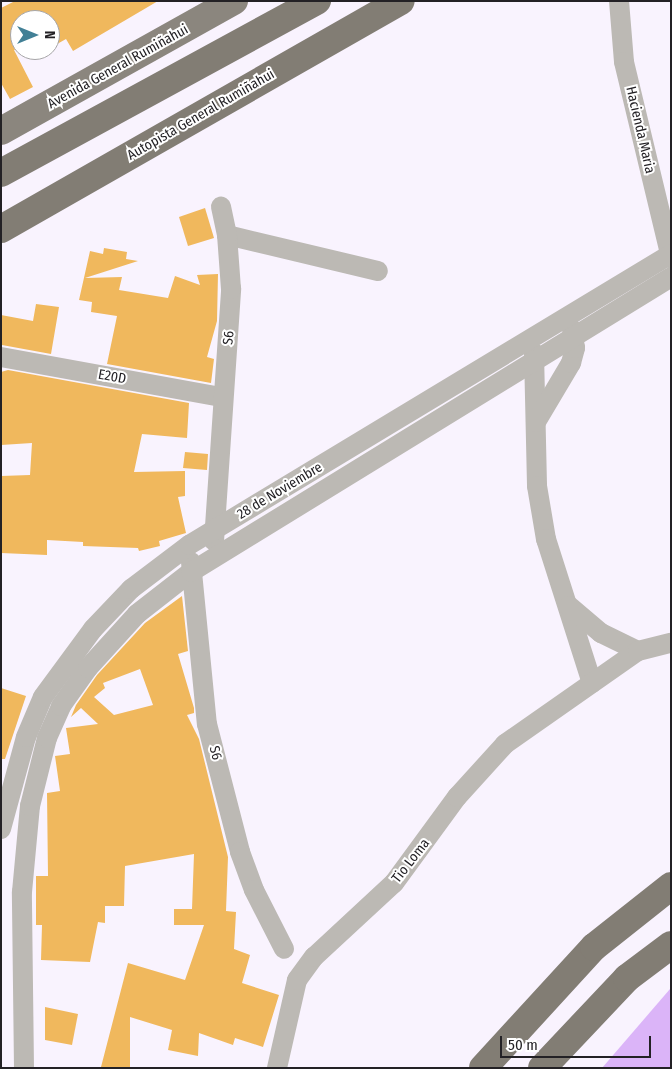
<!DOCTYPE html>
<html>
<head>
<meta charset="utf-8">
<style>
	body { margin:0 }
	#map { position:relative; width:672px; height:1069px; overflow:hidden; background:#f9f3fe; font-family:"Fira Sans Condensed",sans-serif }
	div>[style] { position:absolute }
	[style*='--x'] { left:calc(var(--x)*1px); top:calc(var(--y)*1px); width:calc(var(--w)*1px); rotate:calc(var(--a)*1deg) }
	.forest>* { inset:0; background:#dbb4f8 }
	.building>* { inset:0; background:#f0b85d }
	.minor>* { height:20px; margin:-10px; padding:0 10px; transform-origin:10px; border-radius:10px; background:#bcb9b4 }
	.primary>* { height:28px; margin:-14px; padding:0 14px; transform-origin:14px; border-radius:14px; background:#8b867e }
	.trunk>* { height:28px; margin:-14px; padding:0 14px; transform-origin:14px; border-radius:14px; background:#827d74 }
	span { translate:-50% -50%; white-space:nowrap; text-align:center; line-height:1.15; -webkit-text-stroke:4px #fff; paint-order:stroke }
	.street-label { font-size:14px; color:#232125 }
	.frame { position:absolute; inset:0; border:2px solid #232125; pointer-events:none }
	.north { position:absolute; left:10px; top:10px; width:50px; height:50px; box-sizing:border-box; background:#fff; border:1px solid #a7a6a8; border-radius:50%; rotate:90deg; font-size:14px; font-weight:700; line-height:20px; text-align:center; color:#232125 }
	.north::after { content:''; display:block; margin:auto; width:18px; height:22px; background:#428096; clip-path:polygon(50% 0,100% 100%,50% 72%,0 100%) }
	.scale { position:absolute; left:500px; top:1036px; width:151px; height:22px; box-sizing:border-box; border:2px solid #232125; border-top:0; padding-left:6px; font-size:15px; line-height:18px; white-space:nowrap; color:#232125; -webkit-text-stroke:4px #fff; paint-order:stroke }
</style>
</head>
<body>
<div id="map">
	<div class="forest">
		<div style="clip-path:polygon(670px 989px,671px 1068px,602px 1068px)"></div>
	</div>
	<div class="building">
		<div style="clip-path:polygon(15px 1px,158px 1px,73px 51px,66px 39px,50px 48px,50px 20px,20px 20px,20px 47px,14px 50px,33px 87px,10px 99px,1px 83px,1px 8px)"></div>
		<div style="clip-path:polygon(205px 208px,214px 238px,188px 246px,179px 217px)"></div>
		<div style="clip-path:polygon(104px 248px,127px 252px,126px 259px,138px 261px,85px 278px,122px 277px,119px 290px,168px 298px,175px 276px,200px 285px,197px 275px,218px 274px,217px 321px,207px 357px,214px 359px,211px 383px,107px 364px,117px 316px,91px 312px,92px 302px,79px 300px,90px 251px,103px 254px)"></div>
		<div style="clip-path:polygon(36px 304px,59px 307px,51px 354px,2px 345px,1px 315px,33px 321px)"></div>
		<div style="clip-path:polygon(8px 370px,189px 403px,187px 438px,142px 434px,134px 472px,185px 471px,185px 496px,178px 497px,186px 533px,159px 541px,160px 546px,139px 551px,138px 548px,83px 546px,83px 542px,47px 540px,47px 555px,1px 553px,1px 476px,30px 475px,32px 443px,1px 445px,1px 372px)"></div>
		<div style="clip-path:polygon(185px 452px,208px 454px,207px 470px,183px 468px)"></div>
		<div style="clip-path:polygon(evenodd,182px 596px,188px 651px,178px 654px,194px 708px,194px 713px,187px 715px,199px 739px,228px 857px,226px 911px,236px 912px,234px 949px,250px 955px,242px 983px,279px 995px,263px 1047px,235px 1038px,233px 1045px,199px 1033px,198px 1056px,168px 1050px,172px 1030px,130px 1017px,130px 1068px,101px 1067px,128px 963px,185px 980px,204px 925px,174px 925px,174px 909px,192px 909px,194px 854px,125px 866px,124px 906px,105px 906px,105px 923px,98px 922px,90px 962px,41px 960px,42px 925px,36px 925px,36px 876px,48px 876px,47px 793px,60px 791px,55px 756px,70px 754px,66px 728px,98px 724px,81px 708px,71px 717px,76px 705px,97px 675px,145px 623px,182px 596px,140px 669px,153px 705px,114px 715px,94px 697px,105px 688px,103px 683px,140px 669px)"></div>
		<div style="clip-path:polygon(1px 688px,26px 696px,5px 759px,1px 759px)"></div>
		<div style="clip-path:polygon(45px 1007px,78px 1014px,72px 1045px,45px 1040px)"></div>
	</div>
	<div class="minor">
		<div style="--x:619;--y:1;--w:61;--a:85.3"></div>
		<div style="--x:624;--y:62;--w:202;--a:76.5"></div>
		<div style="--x:227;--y:235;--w:155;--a:13.4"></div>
		<div style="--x:534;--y:353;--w:133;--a:88.7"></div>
		<div style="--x:537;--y:486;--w:54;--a:80.4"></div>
		<div style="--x:546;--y:539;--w:151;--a:72.3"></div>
		<div style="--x:1;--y:357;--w:225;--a:10.3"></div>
		<div style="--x:536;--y:422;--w:69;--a:-59.3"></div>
		<div style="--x:571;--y:363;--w:16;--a:-75"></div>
		<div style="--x:575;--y:348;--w:19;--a:-99"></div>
		<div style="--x:214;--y:541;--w:253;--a:-86.1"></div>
		<div style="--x:231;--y:289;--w:54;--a:-94.2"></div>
		<div style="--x:227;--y:235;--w:29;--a:-102"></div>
		<div style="--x:191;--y:562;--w:163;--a:84.4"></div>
		<div style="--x:207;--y:724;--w:132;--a:75.5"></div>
		<div style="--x:240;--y:852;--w:40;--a:69.8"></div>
		<div style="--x:254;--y:890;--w:66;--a:63"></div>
		<div style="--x:569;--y:606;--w:42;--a:40.2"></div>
		<div style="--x:601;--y:633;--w:41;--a:25.9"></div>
		<div style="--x:1;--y:829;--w:95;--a:-74.8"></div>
		<div style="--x:26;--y:737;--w:43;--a:-67"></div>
		<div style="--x:43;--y:697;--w:84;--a:-53.7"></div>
		<div style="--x:93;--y:629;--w:55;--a:-46.5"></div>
		<div style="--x:131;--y:589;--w:73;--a:-37.2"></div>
		<div style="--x:189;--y:545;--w:563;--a:-31.12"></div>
		<div style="--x:24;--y:1068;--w:176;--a:-90.7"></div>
		<div style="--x:22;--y:892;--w:86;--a:-84.7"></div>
		<div style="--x:30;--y:806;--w:70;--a:-76"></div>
		<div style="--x:47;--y:738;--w:35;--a:-66"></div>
		<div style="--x:61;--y:706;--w:47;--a:-54.6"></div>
		<div style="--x:88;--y:668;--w:73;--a:-47.8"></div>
		<div style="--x:137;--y:614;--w:68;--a:-37.9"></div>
		<div style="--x:191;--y:572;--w:563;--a:-31.57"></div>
		<div style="--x:277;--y:1068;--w:90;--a:-77.2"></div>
		<div style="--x:297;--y:980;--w:29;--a:-54"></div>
		<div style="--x:314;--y:957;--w:109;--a:-42.8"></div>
		<div style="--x:394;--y:883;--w:107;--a:-53.8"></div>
		<div style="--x:457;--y:797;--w:72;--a:-47.8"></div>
		<div style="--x:505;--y:744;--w:162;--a:-35"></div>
		<div style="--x:638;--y:651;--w:34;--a:-14"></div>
	</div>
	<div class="primary">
		<div style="--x:1;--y:131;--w:267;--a:-29.2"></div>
	</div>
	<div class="trunk">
		<div style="--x:1;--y:173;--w:360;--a:-28.6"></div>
		<div style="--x:1;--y:229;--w:460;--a:-29.7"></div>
		<div style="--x:483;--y:1068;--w:164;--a:-47.5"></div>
		<div style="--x:594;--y:947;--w:98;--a:-38.4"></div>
		<div style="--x:542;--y:1068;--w:124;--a:-46.6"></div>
		<div style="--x:627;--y:978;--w:55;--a:-36.9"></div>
	</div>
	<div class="street-label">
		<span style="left:118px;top:67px;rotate:-29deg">Avenida General Rumiñahui</span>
		<span style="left:201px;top:115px;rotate:-30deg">Autopista General Rumiñahui</span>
		<span style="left:640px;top:130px;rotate:77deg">Hacienda Maria</span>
		<span style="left:229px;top:338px;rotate:-85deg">S6</span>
		<span style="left:112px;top:377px;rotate:10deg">E20D</span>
		<span style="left:280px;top:491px;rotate:-31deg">28 de Noviembre</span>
		<span style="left:215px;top:753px;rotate:75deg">S6</span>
		<span style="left:411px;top:861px;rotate:-52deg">Tio Loma</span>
	</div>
	<div class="frame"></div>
	<div class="north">N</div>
	<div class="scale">50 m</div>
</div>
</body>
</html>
